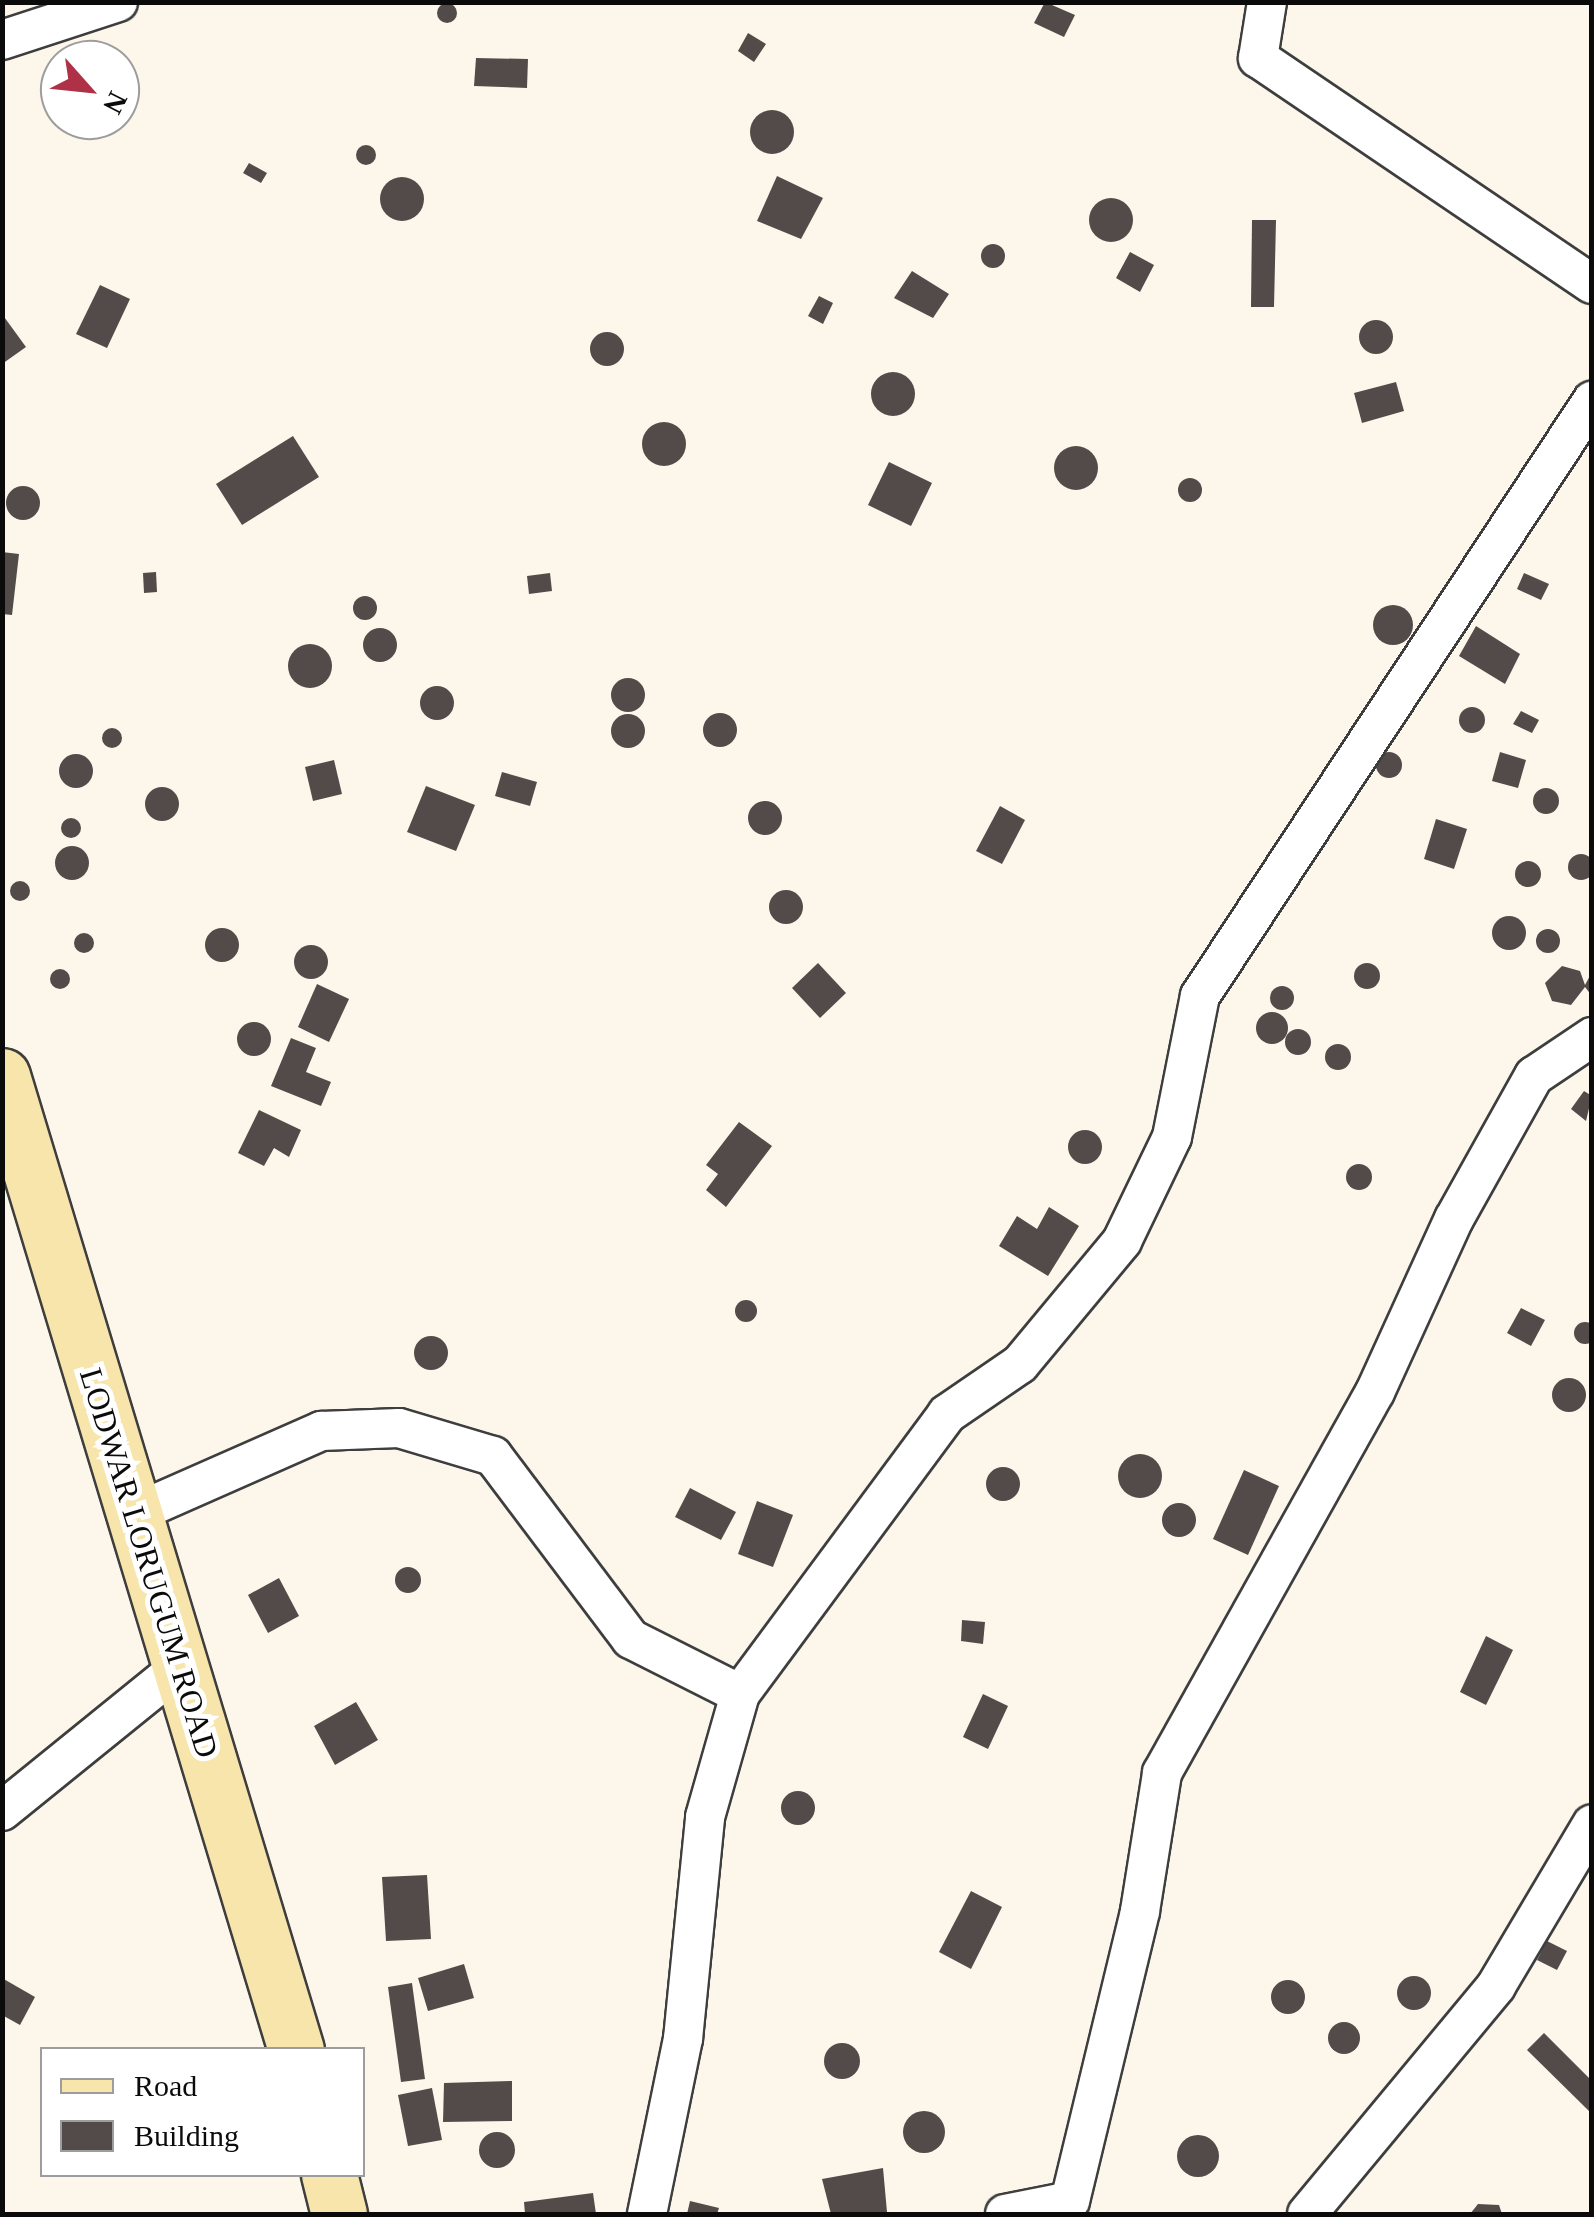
<!DOCTYPE html>
<html>
<head>
<meta charset="utf-8">
<style>
	body { margin:0 }
	#map { position:relative; width:1594px; height:2217px; overflow:hidden; background:#fdf7eb; font-family:"Times New Roman",serif }
	div>[style] { position:absolute }
	[style*='--x'] { left:calc(var(--x)*1px); top:calc(var(--y)*1px); width:calc(var(--w)*1px); rotate:calc(var(--a)*1deg) }
	.building>* { inset:0; background:#534b49 }
	.round { border-radius:50% }
	.roads { filter:drop-shadow(2px 0 #3e3e3e) drop-shadow(-2px 0 #3e3e3e) drop-shadow(0 2px #3e3e3e) drop-shadow(0 -2px #3e3e3e) }
	.street>* { height:38px; margin:-19px; padding:0 19px; transform-origin:19px; border-radius:19px; background:#fff }
	.secondary>* { height:55px; margin:-27.5px; padding:0 27.5px; transform-origin:27.5px; border-radius:27.5px; background:#f7e5ac }
	span { translate:-50% -50%; white-space:nowrap; text-align:center; line-height:1.15; -webkit-text-stroke:10px #fff; paint-order:stroke }
	.street-label { font-size:32px; color:#0b0b0b }
	.frame { position:absolute; inset:0; border:5px solid #0b0b0b; pointer-events:none }
	.legend { position:absolute; left:40px; top:2047px; width:325px; height:130px; box-sizing:border-box; background:#fff; border:2px solid #9d9d9d; margin:0; padding:12px 18px; list-style:none; font-size:30px; color:#0b0b0b }
	.legend li { display:flex; align-items:center; gap:20px; height:50px }
	.legend b { width:50px; border:2px solid #9d9d9d }
	.north { position:absolute; left:40px; top:40px; width:100px; height:100px; box-sizing:border-box; background:#fff; border:2px solid #9d9d9d; border-radius:50%; rotate:117deg; font-size:28px; font-weight:700; line-height:40px; text-align:center; color:#0b0b0b }
	.north::after { content:''; display:block; margin:auto; width:35px; height:45px; background:#ae3147; clip-path:polygon(50% 0,100% 100%,50% 72%,0 100%) }
</style>
</head>
<body>
<div id="map">
	<div class="building">
		<div style="clip-path:polygon(1045px 2px,1075px 15px,1064px 37px,1034px 23px)"></div>
		<div class="round" style="left:437px;top:3px;width:20px;height:20px"></div>
		<div style="clip-path:polygon(748px 33px,766px 44px,754px 62px,738px 51px)"></div>
		<div style="clip-path:polygon(476px 58px,528px 59px,527px 88px,474px 86px)"></div>
		<div class="round" style="left:750px;top:110px;width:44px;height:44px"></div>
		<div class="round" style="left:356px;top:145px;width:20px;height:20px"></div>
		<div style="clip-path:polygon(249px 163px,267px 173px,261px 183px,243px 173px)"></div>
		<div style="clip-path:polygon(777px 176px,823px 198px,801px 239px,757px 221px)"></div>
		<div class="round" style="left:380px;top:177px;width:44px;height:44px"></div>
		<div class="round" style="left:1089px;top:198px;width:44px;height:44px"></div>
		<div style="clip-path:polygon(1252px 220px,1276px 220px,1274px 307px,1251px 307px)"></div>
		<div class="round" style="left:981px;top:244px;width:24px;height:24px"></div>
		<div style="clip-path:polygon(1130px 252px,1154px 265px,1140px 292px,1116px 278px)"></div>
		<div style="clip-path:polygon(912px 271px,949px 294px,933px 318px,894px 298px)"></div>
		<div style="clip-path:polygon(100px 285px,130px 299px,107px 348px,76px 334px)"></div>
		<div style="clip-path:polygon(819px 296px,833px 303px,823px 324px,808px 316px)"></div>
		<div style="clip-path:polygon(2px 314px,26px 347px,2px 364px)"></div>
		<div class="round" style="left:1359px;top:320px;width:34px;height:34px"></div>
		<div class="round" style="left:590px;top:332px;width:34px;height:34px"></div>
		<div class="round" style="left:871px;top:372px;width:44px;height:44px"></div>
		<div style="clip-path:polygon(1396px 382px,1404px 411px,1362px 423px,1354px 393px)"></div>
		<div class="round" style="left:642px;top:422px;width:44px;height:44px"></div>
		<div style="clip-path:polygon(293px 436px,319px 477px,242px 525px,216px 484px)"></div>
		<div class="round" style="left:1054px;top:446px;width:44px;height:44px"></div>
		<div style="clip-path:polygon(889px 462px,932px 483px,911px 526px,868px 505px)"></div>
		<div class="round" style="left:1178px;top:478px;width:24px;height:24px"></div>
		<div class="round" style="left:6px;top:486px;width:34px;height:34px"></div>
		<div style="clip-path:polygon(2px 552px,19px 554px,12px 615px,2px 614px)"></div>
		<div style="clip-path:polygon(156px 572px,157px 592px,144px 593px,143px 573px)"></div>
		<div style="clip-path:polygon(550px 573px,552px 591px,529px 594px,527px 576px)"></div>
		<div style="clip-path:polygon(1524px 573px,1549px 584px,1541px 600px,1517px 589px)"></div>
		<div class="round" style="left:353px;top:596px;width:24px;height:24px"></div>
		<div class="round" style="left:1373px;top:605px;width:40px;height:40px"></div>
		<div style="clip-path:polygon(1476px 626px,1520px 654px,1505px 684px,1459px 656px)"></div>
		<div class="round" style="left:363px;top:628px;width:34px;height:34px"></div>
		<div class="round" style="left:288px;top:644px;width:44px;height:44px"></div>
		<div class="round" style="left:611px;top:678px;width:34px;height:34px"></div>
		<div class="round" style="left:420px;top:686px;width:34px;height:34px"></div>
		<div class="round" style="left:1459px;top:707px;width:26px;height:26px"></div>
		<div style="clip-path:polygon(1521px 711px,1539px 720px,1532px 733px,1513px 724px)"></div>
		<div class="round" style="left:703px;top:713px;width:34px;height:34px"></div>
		<div class="round" style="left:611px;top:714px;width:34px;height:34px"></div>
		<div class="round" style="left:102px;top:728px;width:20px;height:20px"></div>
		<div class="round" style="left:1376px;top:752px;width:26px;height:26px"></div>
		<div style="clip-path:polygon(1500px 752px,1526px 760px,1518px 788px,1492px 781px)"></div>
		<div class="round" style="left:59px;top:754px;width:34px;height:34px"></div>
		<div style="clip-path:polygon(334px 760px,342px 794px,313px 801px,305px 767px)"></div>
		<div style="clip-path:polygon(502px 772px,537px 782px,530px 806px,495px 796px)"></div>
		<div style="clip-path:polygon(426px 786px,475px 805px,456px 851px,407px 832px)"></div>
		<div class="round" style="left:145px;top:787px;width:34px;height:34px"></div>
		<div class="round" style="left:1533px;top:788px;width:26px;height:26px"></div>
		<div class="round" style="left:748px;top:801px;width:34px;height:34px"></div>
		<div style="clip-path:polygon(1000px 806px,1025px 820px,1002px 864px,976px 851px)"></div>
		<div class="round" style="left:61px;top:818px;width:20px;height:20px"></div>
		<div style="clip-path:polygon(1436px 819px,1467px 829px,1454px 869px,1424px 859px)"></div>
		<div class="round" style="left:55px;top:846px;width:34px;height:34px"></div>
		<div class="round" style="left:1568px;top:854px;width:26px;height:26px"></div>
		<div class="round" style="left:1515px;top:861px;width:26px;height:26px"></div>
		<div class="round" style="left:10px;top:881px;width:20px;height:20px"></div>
		<div class="round" style="left:769px;top:890px;width:34px;height:34px"></div>
		<div class="round" style="left:1492px;top:916px;width:34px;height:34px"></div>
		<div class="round" style="left:205px;top:928px;width:34px;height:34px"></div>
		<div class="round" style="left:1536px;top:929px;width:24px;height:24px"></div>
		<div class="round" style="left:74px;top:933px;width:20px;height:20px"></div>
		<div class="round" style="left:294px;top:945px;width:34px;height:34px"></div>
		<div class="round" style="left:1354px;top:963px;width:26px;height:26px"></div>
		<div style="clip-path:polygon(818px 963px,846px 993px,820px 1018px,792px 988px)"></div>
		<div style="clip-path:polygon(1562px 966px,1580px 971px,1585px 985px,1592px 972px,1592px 996px,1585px 987px,1571px 1005px,1552px 1001px,1545px 983px)"></div>
		<div class="round" style="left:50px;top:969px;width:20px;height:20px"></div>
		<div style="clip-path:polygon(317px 984px,349px 999px,329px 1042px,298px 1027px)"></div>
		<div class="round" style="left:1270px;top:986px;width:24px;height:24px"></div>
		<div class="round" style="left:1256px;top:1012px;width:32px;height:32px"></div>
		<div class="round" style="left:237px;top:1022px;width:34px;height:34px"></div>
		<div class="round" style="left:1285px;top:1029px;width:26px;height:26px"></div>
		<div style="clip-path:polygon(291px 1038px,316px 1048px,306px 1072px,331px 1082px,321px 1106px,271px 1086px)"></div>
		<div class="round" style="left:1325px;top:1044px;width:26px;height:26px"></div>
		<div style="clip-path:polygon(1584px 1091px,1592px 1096px,1586px 1121px,1571px 1109px)"></div>
		<div style="clip-path:polygon(259px 1110px,301px 1130px,289px 1157px,274px 1148px,264px 1166px,238px 1153px)"></div>
		<div style="clip-path:polygon(739px 1122px,772px 1146px,726px 1207px,706px 1190px,718px 1174px,706px 1165px)"></div>
		<div class="round" style="left:1068px;top:1130px;width:34px;height:34px"></div>
		<div class="round" style="left:1346px;top:1164px;width:26px;height:26px"></div>
		<div style="clip-path:polygon(1049px 1207px,1079px 1226px,1048px 1276px,999px 1246px,1017px 1216px,1037px 1229px)"></div>
		<div class="round" style="left:735px;top:1300px;width:22px;height:22px"></div>
		<div style="clip-path:polygon(1521px 1308px,1545px 1320px,1531px 1346px,1507px 1333px)"></div>
		<div class="round" style="left:1574px;top:1322px;width:22px;height:22px"></div>
		<div class="round" style="left:414px;top:1336px;width:34px;height:34px"></div>
		<div class="round" style="left:1552px;top:1378px;width:34px;height:34px"></div>
		<div class="round" style="left:1118px;top:1454px;width:44px;height:44px"></div>
		<div class="round" style="left:986px;top:1467px;width:34px;height:34px"></div>
		<div style="clip-path:polygon(1244px 1470px,1279px 1486px,1248px 1555px,1213px 1539px)"></div>
		<div style="clip-path:polygon(690px 1488px,736px 1512px,721px 1540px,675px 1517px)"></div>
		<div style="clip-path:polygon(757px 1501px,793px 1515px,773px 1567px,738px 1554px)"></div>
		<div class="round" style="left:1162px;top:1503px;width:34px;height:34px"></div>
		<div class="round" style="left:395px;top:1567px;width:26px;height:26px"></div>
		<div style="clip-path:polygon(279px 1578px,299px 1616px,268px 1633px,248px 1595px)"></div>
		<div style="clip-path:polygon(962px 1620px,985px 1622px,983px 1644px,961px 1641px)"></div>
		<div style="clip-path:polygon(1486px 1636px,1513px 1650px,1486px 1705px,1460px 1692px)"></div>
		<div style="clip-path:polygon(983px 1694px,1008px 1706px,988px 1749px,963px 1737px)"></div>
		<div style="clip-path:polygon(356px 1702px,378px 1740px,335px 1765px,314px 1726px)"></div>
		<div class="round" style="left:781px;top:1791px;width:34px;height:34px"></div>
		<div style="clip-path:polygon(427px 1875px,431px 1939px,386px 1941px,382px 1877px)"></div>
		<div style="clip-path:polygon(971px 1891px,1002px 1907px,971px 1969px,939px 1952px)"></div>
		<div style="clip-path:polygon(1547px 1941px,1567px 1951px,1557px 1970px,1537px 1960px)"></div>
		<div style="clip-path:polygon(464px 1964px,474px 1998px,428px 2011px,418px 1978px)"></div>
		<div class="round" style="left:1397px;top:1976px;width:34px;height:34px"></div>
		<div style="clip-path:polygon(2px 1978px,35px 1997px,20px 2025px,2px 2015px)"></div>
		<div class="round" style="left:1271px;top:1980px;width:34px;height:34px"></div>
		<div style="clip-path:polygon(412px 1983px,425px 2079px,401px 2082px,388px 1987px)"></div>
		<div class="round" style="left:1328px;top:2022px;width:32px;height:32px"></div>
		<div style="clip-path:polygon(1544px 2033px,1592px 2081px,1592px 2114px,1527px 2050px)"></div>
		<div class="round" style="left:824px;top:2043px;width:36px;height:36px"></div>
		<div style="clip-path:polygon(512px 2081px,512px 2121px,443px 2122px,444px 2083px)"></div>
		<div style="clip-path:polygon(432px 2088px,442px 2140px,408px 2146px,398px 2095px)"></div>
		<div class="round" style="left:903px;top:2111px;width:42px;height:42px"></div>
		<div class="round" style="left:479px;top:2132px;width:36px;height:36px"></div>
		<div class="round" style="left:1177px;top:2135px;width:42px;height:42px"></div>
		<div style="clip-path:polygon(883px 2168px,887px 2212px,831px 2214px,822px 2179px)"></div>
		<div style="clip-path:polygon(593px 2193px,596px 2214px,525px 2214px,524px 2202px)"></div>
		<div style="clip-path:polygon(690px 2201px,719px 2208px,717px 2214px,687px 2214px)"></div>
		<div style="clip-path:polygon(1478px 2204px,1499px 2205px,1502px 2214px,1470px 2214px)"></div>
	</div>
	<div class="roads">
		<div class="street">
			<div style="--x:1267;--y:2;--w:57;--a:99.1"></div>
			<div style="--x:1258;--y:58;--w:403;--a:34.1"></div>
			<div style="--x:2;--y:40;--w:122;--a:-18.1"></div>
			<div style="--x:133;--y:1514;--w:206;--a:-23.8"></div>
			<div style="--x:321;--y:1431;--w:78;--a:-2.2"></div>
			<div style="--x:399;--y:1428;--w:98;--a:16.6"></div>
			<div style="--x:493;--y:1456;--w:229;--a:53"></div>
			<div style="--x:631;--y:1639;--w:122;--a:26.8"></div>
			<div style="--x:2;--y:1811;--w:229;--a:-39"></div>
			<div style="--x:647;--y:2214;--w:179;--a:-78.4"></div>
			<div style="--x:683;--y:2039;--w:223;--a:-84.3"></div>
			<div style="--x:705;--y:1817;--w:128;--a:-74.1"></div>
			<div style="--x:740;--y:1694;--w:348;--a:-53.5"></div>
			<div style="--x:947;--y:1414;--w:88;--a:-34.4"></div>
			<div style="--x:1020;--y:1364;--w:160;--a:-50.3"></div>
			<div style="--x:1122;--y:1241;--w:115;--a:-64.3"></div>
			<div style="--x:1172;--y:1137;--w:144;--a:-78.8"></div>
			<div style="--x:1200;--y:996;--w:713;--a:-56.62"></div>
			<div style="--x:1005;--y:2214;--w:66;--a:-11.3"></div>
			<div style="--x:1070;--y:2201;--w:298;--a:-76.4"></div>
			<div style="--x:1140;--y:1911;--w:140;--a:-80.9"></div>
			<div style="--x:1162;--y:1773;--w:436;--a:-60.8"></div>
			<div style="--x:1375;--y:1392;--w:190;--a:-65.5"></div>
			<div style="--x:1454;--y:1219;--w:164;--a:-60.8"></div>
			<div style="--x:1534;--y:1076;--w:70;--a:-33.9"></div>
			<div style="--x:1307;--y:2214;--w:296;--a:-50.3"></div>
			<div style="--x:1496;--y:1986;--w:188;--a:-59.3"></div>
		</div>
		<div class="secondary">
			<div style="--x:2;--y:1076;--w:1017;--a:73.2"></div>
			<div style="--x:329;--y:2174;--w:41;--a:76"></div>
		</div>
	</div>
	<div class="street-label">
		<span style="left:149px;top:1563px;rotate:73deg">LODWAR LORUGUM ROAD</span>
	</div>
	<div class="frame"></div>
	<ul class="legend">
	<li><b style="height:12px;background:#f7e5ac"></b>Road</li>
	<li><b style="height:28px;background:#534b49"></b>Building</li>
	</ul>
	<div class="north">N</div>
</div>
</body>
</html>
